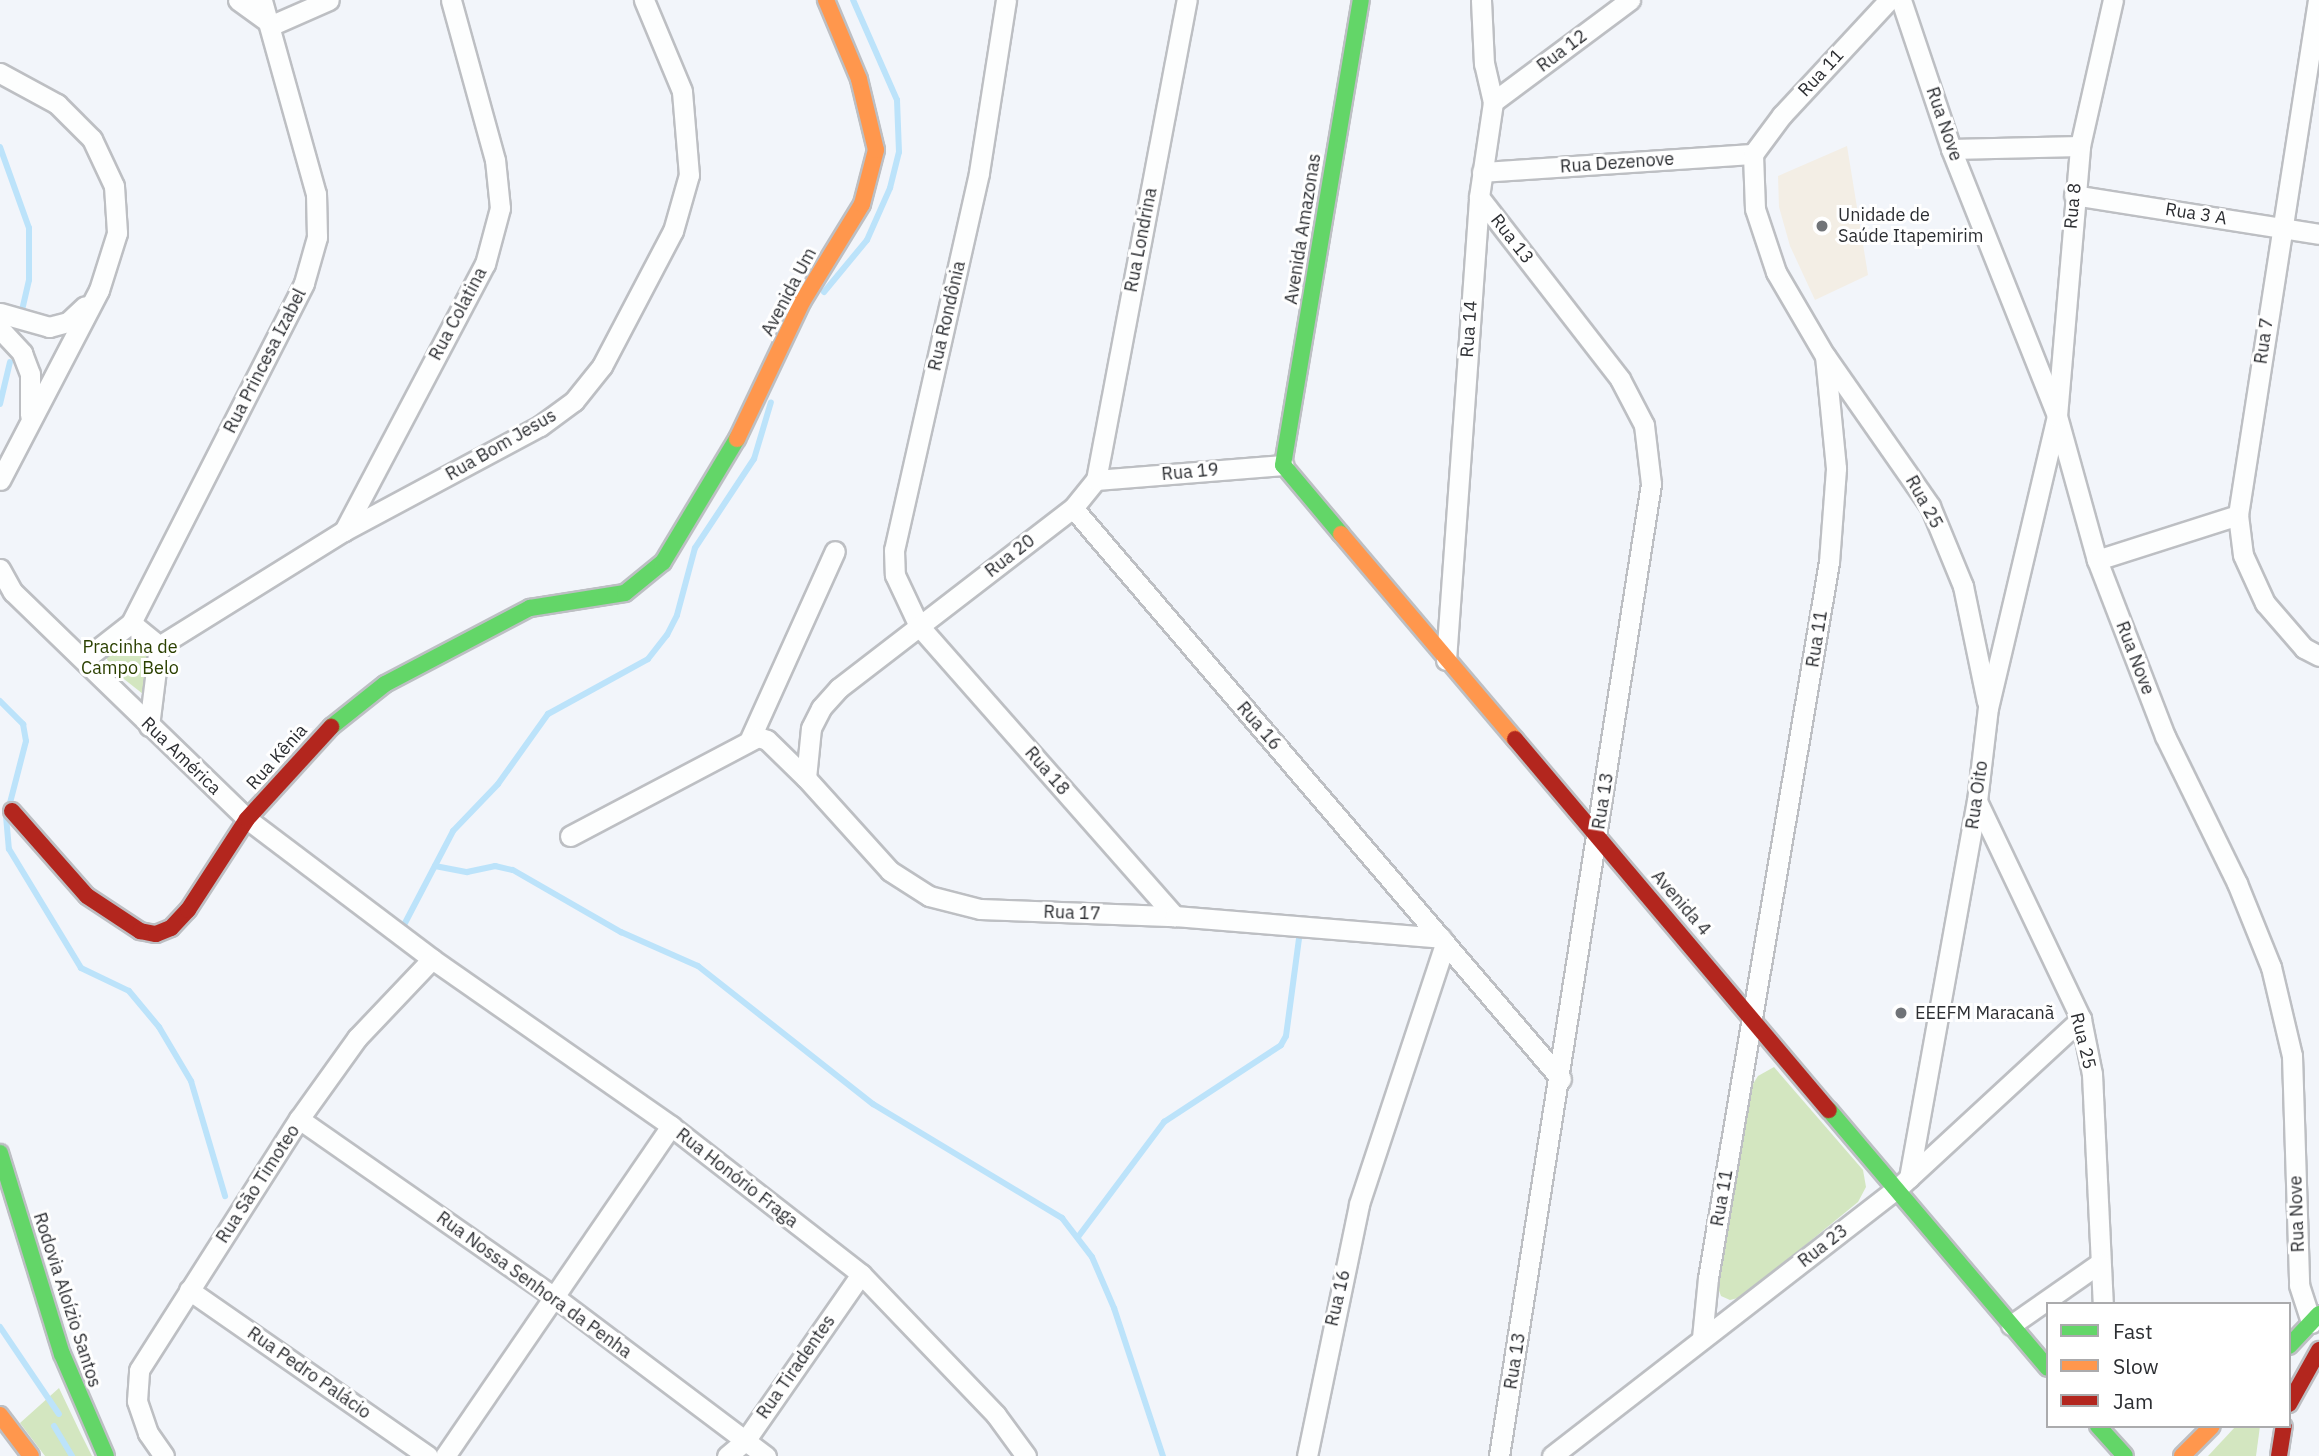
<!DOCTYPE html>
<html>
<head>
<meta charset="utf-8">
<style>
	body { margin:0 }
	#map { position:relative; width:2319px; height:1456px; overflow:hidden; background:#f2f5fa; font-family:"IBM Plex Sans",sans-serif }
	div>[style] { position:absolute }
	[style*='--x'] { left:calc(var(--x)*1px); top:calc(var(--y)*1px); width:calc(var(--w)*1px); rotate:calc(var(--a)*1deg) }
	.medical>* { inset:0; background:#f3eee5 }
	.green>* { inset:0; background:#d3e6c0 }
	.stream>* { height:6px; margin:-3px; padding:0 3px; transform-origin:3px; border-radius:3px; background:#bce3fa }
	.roads { filter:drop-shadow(2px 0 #bdbfc3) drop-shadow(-2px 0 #bdbfc3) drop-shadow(0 2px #bdbfc3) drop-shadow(0 -2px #bdbfc3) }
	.street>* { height:19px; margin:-9.5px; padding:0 9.5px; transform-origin:9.5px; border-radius:9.5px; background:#fdfefe }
	.fast>* { height:16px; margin:-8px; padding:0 8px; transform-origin:8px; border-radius:8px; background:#63d668 }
	.slow>* { height:16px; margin:-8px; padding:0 8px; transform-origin:8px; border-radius:8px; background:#ff974d }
	.jam>* { height:16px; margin:-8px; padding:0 8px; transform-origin:8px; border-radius:8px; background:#b3261e }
	.dots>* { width:19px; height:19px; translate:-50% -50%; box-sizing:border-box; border:4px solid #fff; border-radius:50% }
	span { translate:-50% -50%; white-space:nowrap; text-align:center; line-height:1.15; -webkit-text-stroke:6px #fff; paint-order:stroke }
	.street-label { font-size:18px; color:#2c2e32 }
	.poi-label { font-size:18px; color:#2c2e32 }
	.left { translate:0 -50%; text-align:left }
	.park-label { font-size:18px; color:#2b4000 }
	.legend { position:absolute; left:2046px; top:1302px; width:245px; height:126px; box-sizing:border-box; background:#fff; border:2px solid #ababad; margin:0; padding:9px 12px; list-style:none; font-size:21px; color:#2c2e32 }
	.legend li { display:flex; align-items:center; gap:14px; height:35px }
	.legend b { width:35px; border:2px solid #ababad }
</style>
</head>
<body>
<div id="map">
	<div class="medical">
		<div style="clip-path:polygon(1847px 146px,1868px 275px,1815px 300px,1790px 246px,1779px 207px,1778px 176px)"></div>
	</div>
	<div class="green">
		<div style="clip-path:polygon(130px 633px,151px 650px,143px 694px,115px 672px,105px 656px,109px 647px)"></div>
		<div style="clip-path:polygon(1774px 1067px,1863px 1170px,1866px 1187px,1858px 1202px,1742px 1297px,1730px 1300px,1721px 1296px,1718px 1288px,1751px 1087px,1758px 1076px)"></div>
		<div style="clip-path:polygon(59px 1388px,80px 1432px,92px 1456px,45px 1456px,20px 1423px)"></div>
		<div style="clip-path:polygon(2236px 1426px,2260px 1426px,2256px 1456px,2208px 1456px)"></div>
	</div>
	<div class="stream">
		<div style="--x:0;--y:147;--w:86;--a:70.3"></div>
		<div style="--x:29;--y:228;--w:52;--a:90"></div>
		<div style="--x:29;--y:280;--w:28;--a:103"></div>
		<div style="--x:824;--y:292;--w:67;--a:-50.4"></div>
		<div style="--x:867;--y:240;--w:57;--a:-66.1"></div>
		<div style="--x:890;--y:188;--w:37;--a:-76"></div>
		<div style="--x:899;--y:152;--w:52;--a:-92.2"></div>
		<div style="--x:897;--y:100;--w:109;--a:-113.7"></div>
		<div style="--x:0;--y:404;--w:43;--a:-76.6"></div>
		<div style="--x:0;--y:701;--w:33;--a:45"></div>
		<div style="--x:23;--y:724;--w:17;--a:80"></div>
		<div style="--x:26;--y:741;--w:64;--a:104.5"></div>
		<div style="--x:6;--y:816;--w:33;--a:85"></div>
		<div style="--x:9;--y:849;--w:139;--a:58.8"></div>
		<div style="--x:81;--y:968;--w:53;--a:25.6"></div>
		<div style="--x:129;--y:991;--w:47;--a:50.2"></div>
		<div style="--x:159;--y:1027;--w:63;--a:59.3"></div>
		<div style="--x:191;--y:1081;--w:120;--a:73.5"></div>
		<div style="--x:435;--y:866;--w:33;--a:11"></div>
		<div style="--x:467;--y:872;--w:29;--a:-12"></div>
		<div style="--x:495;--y:866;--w:18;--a:13"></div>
		<div style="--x:513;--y:870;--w:125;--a:29.9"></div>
		<div style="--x:621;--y:932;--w:84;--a:23.8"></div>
		<div style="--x:698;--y:966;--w:223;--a:38.3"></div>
		<div style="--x:873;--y:1104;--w:221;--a:31.1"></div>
		<div style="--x:1062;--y:1218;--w:49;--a:52.4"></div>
		<div style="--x:1092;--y:1257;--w:56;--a:66.7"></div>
		<div style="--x:1114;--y:1308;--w:156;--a:71.7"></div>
		<div style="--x:405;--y:923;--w:104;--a:-62.4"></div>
		<div style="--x:453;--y:831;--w:65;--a:-46.2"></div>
		<div style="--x:498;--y:784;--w:86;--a:-54.5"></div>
		<div style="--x:548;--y:714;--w:114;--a:-28.8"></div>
		<div style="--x:648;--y:659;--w:31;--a:-52"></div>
		<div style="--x:667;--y:635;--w:22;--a:-63"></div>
		<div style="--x:677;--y:615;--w:69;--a:-75"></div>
		<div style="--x:695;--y:548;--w:107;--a:-56.5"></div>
		<div style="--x:754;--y:459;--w:59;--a:-73.4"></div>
		<div style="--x:1078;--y:1237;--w:144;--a:-53.2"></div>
		<div style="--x:1164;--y:1122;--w:140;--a:-33.3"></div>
		<div style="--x:1281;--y:1045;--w:10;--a:-61"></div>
		<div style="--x:1286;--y:1036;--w:99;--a:-82.4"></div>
		<div style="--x:0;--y:1327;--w:105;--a:55.9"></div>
		<div style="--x:54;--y:1426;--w:35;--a:59"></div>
	</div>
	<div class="roads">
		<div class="street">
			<div style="--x:238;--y:0;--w:41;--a:36"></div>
			<div style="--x:1006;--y:0;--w:175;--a:98.9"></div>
			<div style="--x:979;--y:173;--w:386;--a:102.7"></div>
			<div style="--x:894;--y:550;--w:25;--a:88"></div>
			<div style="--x:895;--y:575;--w:56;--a:64.8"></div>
			<div style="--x:919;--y:626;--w:387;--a:48.6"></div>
			<div style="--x:1901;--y:0;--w:157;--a:71.4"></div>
			<div style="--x:1951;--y:149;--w:287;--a:68.3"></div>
			<div style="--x:2057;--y:416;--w:149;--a:74.5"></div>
			<div style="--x:2097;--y:560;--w:189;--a:68.9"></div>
			<div style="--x:2165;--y:736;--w:164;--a:63.9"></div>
			<div style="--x:2237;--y:883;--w:91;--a:68"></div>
			<div style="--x:2271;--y:967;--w:91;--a:76.7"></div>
			<div style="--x:2292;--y:1056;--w:229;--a:88.2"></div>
			<div style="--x:2299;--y:1285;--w:40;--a:72"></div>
			<div style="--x:2318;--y:0;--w:521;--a:98.83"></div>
			<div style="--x:2238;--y:515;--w:40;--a:82.9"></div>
			<div style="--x:2243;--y:555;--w:53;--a:65.4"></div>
			<div style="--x:2265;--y:603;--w:60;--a:49.1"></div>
			<div style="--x:2304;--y:648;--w:17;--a:28"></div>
			<div style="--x:272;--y:25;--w:62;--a:-23.7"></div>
			<div style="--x:0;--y:73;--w:65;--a:28.5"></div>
			<div style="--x:57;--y:104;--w:49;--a:45"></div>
			<div style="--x:92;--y:139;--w:52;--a:64.9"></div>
			<div style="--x:114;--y:186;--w:47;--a:86.3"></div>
			<div style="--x:117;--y:233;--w:60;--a:107.5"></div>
			<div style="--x:99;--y:290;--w:214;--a:117.5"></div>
			<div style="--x:1493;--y:102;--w:171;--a:-36.7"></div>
			<div style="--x:1951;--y:149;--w:129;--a:-1.3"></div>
			<div style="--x:1482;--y:172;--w:272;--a:-3.8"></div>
			<div style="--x:2074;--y:195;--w:248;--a:9"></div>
			<div style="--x:1479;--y:197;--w:230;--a:52.2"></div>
			<div style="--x:1620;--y:379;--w:52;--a:62.4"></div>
			<div style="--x:1644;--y:425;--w:59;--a:83.2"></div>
			<div style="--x:1651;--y:484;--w:984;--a:98.89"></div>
			<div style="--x:0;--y:313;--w:51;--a:15.9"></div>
			<div style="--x:49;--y:327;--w:20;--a:-15"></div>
			<div style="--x:68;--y:322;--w:23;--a:-43"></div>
			<div style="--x:0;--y:329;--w:33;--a:47"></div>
			<div style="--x:22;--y:353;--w:22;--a:69"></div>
			<div style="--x:30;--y:374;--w:41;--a:90"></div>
			<div style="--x:1826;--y:357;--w:182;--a:55.1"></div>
			<div style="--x:1930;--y:506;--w:87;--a:67.6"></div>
			<div style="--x:1963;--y:586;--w:118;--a:78.3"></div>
			<div style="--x:1096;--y:480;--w:188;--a:-4.6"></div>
			<div style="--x:1073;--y:508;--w:751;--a:49.48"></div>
			<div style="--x:344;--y:531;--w:302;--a:-62.2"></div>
			<div style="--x:485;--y:264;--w:58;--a:-75"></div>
			<div style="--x:500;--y:208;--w:48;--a:-95.9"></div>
			<div style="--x:495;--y:160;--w:166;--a:-105.4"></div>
			<div style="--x:2097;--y:560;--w:148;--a:-17.7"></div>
			<div style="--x:0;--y:569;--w:26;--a:61"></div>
			<div style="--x:13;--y:592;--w:326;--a:44.1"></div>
			<div style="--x:247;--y:819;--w:232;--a:37.1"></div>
			<div style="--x:432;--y:959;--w:292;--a:34.9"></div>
			<div style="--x:671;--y:1126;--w:241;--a:37.9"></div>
			<div style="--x:861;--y:1274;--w:195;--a:46.2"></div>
			<div style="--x:996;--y:1415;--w:51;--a:53.8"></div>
			<div style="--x:131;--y:623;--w:36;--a:39"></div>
			<div style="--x:159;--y:646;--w:218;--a:-31.9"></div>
			<div style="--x:344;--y:531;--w:222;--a:-28.2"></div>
			<div style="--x:540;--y:426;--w:42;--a:-36.3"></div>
			<div style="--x:574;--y:401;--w:45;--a:-51.3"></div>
			<div style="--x:602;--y:366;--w:153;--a:-62.3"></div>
			<div style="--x:673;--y:231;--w:58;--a:-74.1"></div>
			<div style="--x:689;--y:175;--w:84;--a:-94.8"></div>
			<div style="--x:682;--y:91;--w:99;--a:-112.7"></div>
			<div style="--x:85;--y:659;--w:58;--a:-38"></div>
			<div style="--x:131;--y:623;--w:381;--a:-63"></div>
			<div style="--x:304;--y:283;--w:48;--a:-74.2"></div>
			<div style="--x:317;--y:237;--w:43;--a:-91.3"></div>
			<div style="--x:316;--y:194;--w:201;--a:-105.6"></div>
			<div style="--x:1446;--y:660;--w:464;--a:-85.9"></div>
			<div style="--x:1479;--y:197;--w:96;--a:-81.6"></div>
			<div style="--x:1493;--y:102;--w:39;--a:-103"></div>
			<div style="--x:1484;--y:64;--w:64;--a:-92.7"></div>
			<div style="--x:149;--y:726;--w:81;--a:-82.9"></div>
			<div style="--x:750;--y:739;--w:206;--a:-65.7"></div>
			<div style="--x:806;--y:778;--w:50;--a:-84.3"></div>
			<div style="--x:811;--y:728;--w:22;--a:-63"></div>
			<div style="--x:821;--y:708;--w:27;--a:-48"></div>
			<div style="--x:839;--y:688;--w:295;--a:-37.6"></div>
			<div style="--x:1073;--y:508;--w:36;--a:-51"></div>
			<div style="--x:1096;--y:480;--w:489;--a:-79.3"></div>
			<div style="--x:1977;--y:801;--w:242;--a:64.5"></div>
			<div style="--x:2081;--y:1019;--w:56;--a:78.7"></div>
			<div style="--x:2092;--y:1074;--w:230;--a:87.3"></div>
			<div style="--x:570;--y:836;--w:212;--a:-27.8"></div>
			<div style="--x:758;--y:737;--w:9;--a:18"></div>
			<div style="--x:767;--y:740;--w:54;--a:44.3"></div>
			<div style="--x:806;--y:778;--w:125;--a:47.9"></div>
			<div style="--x:890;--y:871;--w:46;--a:32.7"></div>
			<div style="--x:929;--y:896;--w:53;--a:14.3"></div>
			<div style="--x:980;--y:909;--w:195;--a:2.1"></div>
			<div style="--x:1175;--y:916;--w:267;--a:4.7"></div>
			<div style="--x:299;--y:1119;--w:313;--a:34.9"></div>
			<div style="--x:556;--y:1298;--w:263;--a:37"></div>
			<div style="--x:1909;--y:1178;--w:383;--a:-79.8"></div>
			<div style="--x:1977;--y:801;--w:94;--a:-83.3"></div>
			<div style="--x:1988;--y:708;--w:300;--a:-76.7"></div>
			<div style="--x:2057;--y:416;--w:271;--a:-85.1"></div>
			<div style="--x:2080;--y:146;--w:150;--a:-77.3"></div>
			<div style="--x:189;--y:1290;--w:291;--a:34.8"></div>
			<div style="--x:2011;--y:1325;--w:108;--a:-34.9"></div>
			<div style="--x:1702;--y:1338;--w:60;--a:-84.3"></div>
			<div style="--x:1708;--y:1278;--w:726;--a:-80.41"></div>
			<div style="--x:1829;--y:562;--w:94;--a:-85.7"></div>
			<div style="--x:1836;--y:468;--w:113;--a:-95.6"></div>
			<div style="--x:1825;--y:356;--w:97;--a:-120.3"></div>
			<div style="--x:1776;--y:272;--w:66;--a:-108.4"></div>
			<div style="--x:1755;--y:209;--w:55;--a:-92.1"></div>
			<div style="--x:1753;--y:154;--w:49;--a:-53.4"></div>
			<div style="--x:1782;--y:115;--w:157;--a:-47.1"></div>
			<div style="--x:164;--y:1456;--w:28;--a:-125"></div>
			<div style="--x:148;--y:1433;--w:34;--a:-109"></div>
			<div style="--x:137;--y:1401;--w:31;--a:-86"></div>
			<div style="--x:139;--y:1370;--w:298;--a:-57.5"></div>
			<div style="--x:299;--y:1119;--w:100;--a:-54.4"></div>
			<div style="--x:357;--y:1038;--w:109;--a:-46.5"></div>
			<div style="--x:445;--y:1456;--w:400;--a:-55.6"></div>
			<div style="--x:727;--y:1456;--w:23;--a:-40"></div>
			<div style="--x:745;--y:1441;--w:203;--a:-55.2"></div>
			<div style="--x:1307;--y:1456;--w:257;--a:-78.3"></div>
			<div style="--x:1359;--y:1204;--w:274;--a:-71.7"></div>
			<div style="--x:1552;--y:1456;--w:439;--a:-37.8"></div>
			<div style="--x:1899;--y:1187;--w:248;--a:-42.7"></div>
		</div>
		<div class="fast">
			<div style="--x:1341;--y:534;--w:90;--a:-130"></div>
			<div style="--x:1283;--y:465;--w:471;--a:-80.5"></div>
			<div style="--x:331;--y:727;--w:69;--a:-38.5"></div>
			<div style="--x:385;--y:684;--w:164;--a:-27.7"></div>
			<div style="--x:530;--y:608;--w:96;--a:-9"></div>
			<div style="--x:625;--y:593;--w:49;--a:-39.2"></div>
			<div style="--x:663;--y:562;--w:144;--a:-59"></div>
			<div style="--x:1829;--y:1110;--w:338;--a:49.7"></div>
			<div style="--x:0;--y:1153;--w:210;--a:72.9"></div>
			<div style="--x:62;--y:1354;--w:111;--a:66.7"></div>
			<div style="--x:2289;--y:1346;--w:44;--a:-46.8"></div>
			<div style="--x:2098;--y:1426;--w:40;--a:48"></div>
		</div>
		<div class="slow">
			<div style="--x:737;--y:439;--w:152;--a:-64.6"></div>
			<div style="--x:802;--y:302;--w:115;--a:-58.5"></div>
			<div style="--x:862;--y:204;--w:56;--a:-75.5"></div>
			<div style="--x:876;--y:150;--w:73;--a:-103.5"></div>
			<div style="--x:859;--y:79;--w:86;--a:-112.7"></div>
			<div style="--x:1341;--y:534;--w:269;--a:49.7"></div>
			<div style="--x:0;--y:1415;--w:51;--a:52.9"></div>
			<div style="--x:2182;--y:1456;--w:42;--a:-45"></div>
		</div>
		<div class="jam">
			<div style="--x:1515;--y:739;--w:486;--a:49.8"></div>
			<div style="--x:12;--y:811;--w:113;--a:48.6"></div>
			<div style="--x:87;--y:896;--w:64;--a:33.4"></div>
			<div style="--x:140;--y:931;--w:16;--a:11"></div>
			<div style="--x:156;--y:934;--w:16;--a:-22"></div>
			<div style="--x:171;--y:928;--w:25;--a:-47"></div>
			<div style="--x:188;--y:910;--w:108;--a:-57"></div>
			<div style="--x:247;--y:819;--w:125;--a:-47.6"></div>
			<div style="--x:2289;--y:1404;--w:62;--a:-60.9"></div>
			<div style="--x:2279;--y:1456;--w:30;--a:-81"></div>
		</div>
	</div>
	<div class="dots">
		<div style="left:1822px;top:226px;background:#717478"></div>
		<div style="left:1901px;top:1013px;background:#717478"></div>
	</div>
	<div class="street-label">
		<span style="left:1562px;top:51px;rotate:-37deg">Rua 12</span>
		<span style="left:1821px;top:73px;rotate:-47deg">Rua 11</span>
		<span style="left:1944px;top:124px;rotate:71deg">Rua Nove</span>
		<span style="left:1617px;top:163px;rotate:-4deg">Rua Dezenove</span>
		<span style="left:2073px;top:206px;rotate:-85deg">Rua 8</span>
		<span style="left:2196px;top:214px;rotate:9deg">Rua 3 A</span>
		<span style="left:1303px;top:229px;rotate:-81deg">Avenida Amazonas</span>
		<span style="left:1512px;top:239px;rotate:52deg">Rua 13</span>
		<span style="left:1141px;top:240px;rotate:-79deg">Rua Londrina</span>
		<span style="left:789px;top:292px;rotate:-62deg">Avenida Um</span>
		<span style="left:458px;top:314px;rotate:-62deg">Rua Colatina</span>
		<span style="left:947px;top:316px;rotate:-77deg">Rua Rondônia</span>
		<span style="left:1469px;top:329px;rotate:-86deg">Rua 14</span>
		<span style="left:2264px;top:341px;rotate:-82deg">Rua 7</span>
		<span style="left:265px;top:361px;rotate:-63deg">Rua Princesa Izabel</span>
		<span style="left:501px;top:445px;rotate:-30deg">Rua Bom Jesus</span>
		<span style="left:1190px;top:472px;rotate:-5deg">Rua 19</span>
		<span style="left:1924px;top:502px;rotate:61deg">Rua 25</span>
		<span style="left:1010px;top:556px;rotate:-38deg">Rua 20</span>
		<span style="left:1817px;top:639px;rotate:-81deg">Rua 11</span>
		<span style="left:2135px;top:658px;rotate:69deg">Rua Nove</span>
		<span style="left:1259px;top:726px;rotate:49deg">Rua 16</span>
		<span style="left:181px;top:756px;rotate:44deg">Rua América</span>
		<span style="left:277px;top:757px;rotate:-48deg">Rua Kênia</span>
		<span style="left:1047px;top:771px;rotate:49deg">Rua 18</span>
		<span style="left:1977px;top:795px;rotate:-82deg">Rua Oito</span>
		<span style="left:1603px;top:801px;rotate:-81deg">Rua 13</span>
		<span style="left:1681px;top:903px;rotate:49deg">Avenida 4</span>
		<span style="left:1072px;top:913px;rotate:2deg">Rua 17</span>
		<span style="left:2083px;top:1041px;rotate:76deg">Rua 25</span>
		<span style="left:737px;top:1178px;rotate:38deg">Rua Honório Fraga</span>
		<span style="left:258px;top:1184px;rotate:-57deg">Rua São Timoteo</span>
		<span style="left:1722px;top:1198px;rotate:-80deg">Rua 11</span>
		<span style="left:2297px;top:1214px;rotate:-92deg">Rua Nove</span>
		<span style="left:1823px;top:1246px;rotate:-38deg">Rua 23</span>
		<span style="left:534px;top:1285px;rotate:36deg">Rua Nossa Senhora da Penha</span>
		<span style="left:1338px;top:1298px;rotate:-77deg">Rua 16</span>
		<span style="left:67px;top:1300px;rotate:72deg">Rodovia Aloízio Santos</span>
		<span style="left:1515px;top:1361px;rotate:-81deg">Rua 13</span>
		<span style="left:796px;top:1367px;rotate:-55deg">Rua Tiradentes</span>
		<span style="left:309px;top:1373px;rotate:35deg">Rua Pedro Palácio</span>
	</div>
	<div class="poi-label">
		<span class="left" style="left:1838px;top:226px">Unidade de<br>Saúde Itapemirim</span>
		<span class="left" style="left:1915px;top:1013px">EEEFM Maracanã</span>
	</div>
	<div class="park-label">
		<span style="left:130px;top:658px">Pracinha de<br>Campo Belo</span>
	</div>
	<ul class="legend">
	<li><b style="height:9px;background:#63d668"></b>Fast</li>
	<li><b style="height:9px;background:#ff974d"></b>Slow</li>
	<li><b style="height:9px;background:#b3261e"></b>Jam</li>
	</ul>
</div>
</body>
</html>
